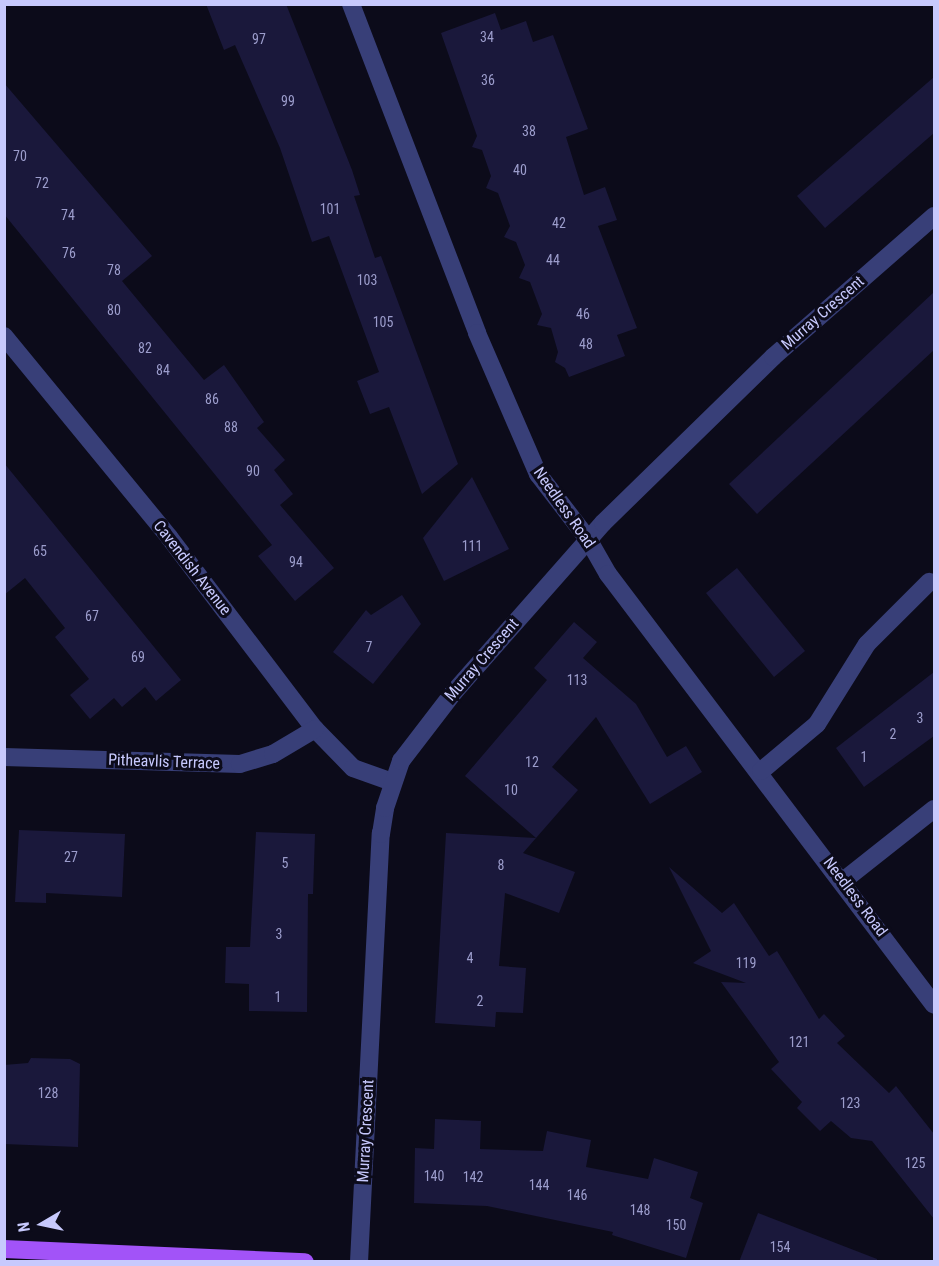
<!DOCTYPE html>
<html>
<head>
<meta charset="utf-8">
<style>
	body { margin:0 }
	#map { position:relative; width:939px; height:1266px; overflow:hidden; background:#0c0b1a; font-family:"Roboto Condensed",sans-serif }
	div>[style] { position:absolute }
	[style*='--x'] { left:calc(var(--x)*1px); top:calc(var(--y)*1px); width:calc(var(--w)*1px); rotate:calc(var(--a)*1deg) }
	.building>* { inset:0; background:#1a183b }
	.minor>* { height:18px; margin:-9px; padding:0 9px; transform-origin:9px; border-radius:9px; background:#383f78 }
	.major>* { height:18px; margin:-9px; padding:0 9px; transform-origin:9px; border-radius:9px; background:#a253f8 }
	span { translate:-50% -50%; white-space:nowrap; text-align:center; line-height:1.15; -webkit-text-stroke:6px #0c0b1a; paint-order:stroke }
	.number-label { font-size:14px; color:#9c9dcc }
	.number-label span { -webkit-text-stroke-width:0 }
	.street-label { font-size:16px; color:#c7c9fd }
	.frame { position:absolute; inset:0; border:6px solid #c7c9fd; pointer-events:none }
	.north { position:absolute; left:12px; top:1194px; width:60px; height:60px; -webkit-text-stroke:4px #0c0b1a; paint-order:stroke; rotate:261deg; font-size:16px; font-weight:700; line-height:24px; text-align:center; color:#c7c9fd }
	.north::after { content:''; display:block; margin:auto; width:21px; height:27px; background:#c7c9fd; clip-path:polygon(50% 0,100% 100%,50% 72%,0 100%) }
</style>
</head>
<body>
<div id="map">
	<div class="building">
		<div style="clip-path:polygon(206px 4px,286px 4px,352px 170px,360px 195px,354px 196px,375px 258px,381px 256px,458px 464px,422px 494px,389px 407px,370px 414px,357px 381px,379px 372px,329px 236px,312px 242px,280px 148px,235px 45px,224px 50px)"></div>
		<div style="clip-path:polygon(495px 13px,501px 30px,526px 21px,533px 42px,553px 35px,588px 129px,566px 137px,584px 195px,605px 187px,617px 220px,598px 226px,637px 328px,617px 335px,625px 356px,569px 377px,565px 368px,555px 362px,558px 352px,551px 328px,537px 325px,542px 314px,530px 282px,519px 278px,525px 265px,516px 242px,504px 237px,510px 226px,498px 193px,486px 188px,491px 176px,482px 150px,472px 147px,477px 136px,441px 33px)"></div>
		<div style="clip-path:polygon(934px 77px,934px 133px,825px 228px,797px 196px)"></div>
		<div style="clip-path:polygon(4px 83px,152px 256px,122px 281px,204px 380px,224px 365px,264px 422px,257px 428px,285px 460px,274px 470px,293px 494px,280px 505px,334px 568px,295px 601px,258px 556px,272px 545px,4px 214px)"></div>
		<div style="clip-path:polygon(934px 292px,934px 350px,757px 514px,729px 484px)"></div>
		<div style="clip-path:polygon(4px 463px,181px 680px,156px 701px,145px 687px,122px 707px,114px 698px,90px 719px,70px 695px,89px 679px,55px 637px,65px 628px,25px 578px,4px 595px)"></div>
		<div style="clip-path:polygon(472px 477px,509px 549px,444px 581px,423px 538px)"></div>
		<div style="clip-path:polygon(737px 568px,805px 651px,774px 677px,706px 593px)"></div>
		<div style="clip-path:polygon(402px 595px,421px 624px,373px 684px,333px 652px,366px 610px,371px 615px)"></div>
		<div style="clip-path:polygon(574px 622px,597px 642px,583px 658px,636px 704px,667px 757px,686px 746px,702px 772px,650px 804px,596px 717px,552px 767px,578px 790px,536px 838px,465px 776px,547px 680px,534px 668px)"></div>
		<div style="clip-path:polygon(934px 672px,934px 736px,864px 787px,836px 748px)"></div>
		<div style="clip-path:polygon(19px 830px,125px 834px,122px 897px,46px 893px,46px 903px,15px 902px)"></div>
		<div style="clip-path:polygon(256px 832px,315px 834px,313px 894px,308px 894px,307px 1012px,249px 1011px,249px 984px,225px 983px,226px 947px,250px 947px)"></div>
		<div style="clip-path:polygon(446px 833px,536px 838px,523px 853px,575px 872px,559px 913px,505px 893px,499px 966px,526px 968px,523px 1013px,496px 1012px,495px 1027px,435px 1023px)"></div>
		<div style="clip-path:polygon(669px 867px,722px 913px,734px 903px,769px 956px,777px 951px,819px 1019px,824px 1014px,845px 1036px,837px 1043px,889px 1093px,896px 1086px,934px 1134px,934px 1219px,872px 1141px,851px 1138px,831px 1121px,820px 1131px,797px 1108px,802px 1102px,771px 1069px,779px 1062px,721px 982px,746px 983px,693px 963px,711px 951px)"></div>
		<div style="clip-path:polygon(31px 1058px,70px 1059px,80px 1064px,78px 1147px,4px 1144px,4px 1065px,28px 1063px)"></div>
		<div style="clip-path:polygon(435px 1119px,481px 1121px,480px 1149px,543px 1151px,547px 1131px,591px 1140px,586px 1167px,648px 1179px,654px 1158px,698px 1172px,690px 1198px,703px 1203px,686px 1258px,612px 1235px,613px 1232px,487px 1206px,414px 1203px,415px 1148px,434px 1149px)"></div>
		<div style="clip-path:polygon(758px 1213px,877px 1259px,877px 1262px,739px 1262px)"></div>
	</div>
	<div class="minor">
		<div style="--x:351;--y:4;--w:352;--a:69"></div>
		<div style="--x:477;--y:333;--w:154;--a:66.6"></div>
		<div style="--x:538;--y:474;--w:82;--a:52.4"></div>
		<div style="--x:588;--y:539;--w:40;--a:60.3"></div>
		<div style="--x:608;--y:574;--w:540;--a:52.9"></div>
		<div style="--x:4;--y:336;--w:260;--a:50.6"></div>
		<div style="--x:169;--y:537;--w:241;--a:52.8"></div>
		<div style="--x:315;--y:729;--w:54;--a:45.7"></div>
		<div style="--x:353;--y:768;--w:41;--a:19.7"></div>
		<div style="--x:4;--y:757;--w:236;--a:1.7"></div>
		<div style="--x:240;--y:764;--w:34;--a:-17"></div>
		<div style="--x:273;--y:754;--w:49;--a:-30.8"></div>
		<div style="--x:761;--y:771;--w:73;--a:-40"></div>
		<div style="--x:817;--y:724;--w:94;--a:-58"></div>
		<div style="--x:867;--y:644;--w:88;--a:-45"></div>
		<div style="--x:843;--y:881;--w:116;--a:-38.4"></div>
		<div style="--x:359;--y:1262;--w:429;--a:-87.1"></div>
		<div style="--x:381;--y:834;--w:26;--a:-81"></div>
		<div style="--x:385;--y:808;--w:50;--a:-71.2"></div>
		<div style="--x:401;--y:761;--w:87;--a:-52.5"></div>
		<div style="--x:454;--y:692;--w:225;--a:-48.6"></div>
		<div style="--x:603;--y:523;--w:238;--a:-44.3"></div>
		<div style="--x:773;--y:357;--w:214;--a:-41.2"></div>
	</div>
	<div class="major">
		<div style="--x:4;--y:1249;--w:301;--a:2.5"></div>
	</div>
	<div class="number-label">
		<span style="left:487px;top:37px">34</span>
		<span style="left:259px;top:39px">97</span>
		<span style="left:488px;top:80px">36</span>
		<span style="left:288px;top:101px">99</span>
		<span style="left:529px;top:131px">38</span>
		<span style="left:20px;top:156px">70</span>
		<span style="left:520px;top:170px">40</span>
		<span style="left:42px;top:183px">72</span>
		<span style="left:330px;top:209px">101</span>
		<span style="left:68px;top:215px">74</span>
		<span style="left:559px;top:223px">42</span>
		<span style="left:69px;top:253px">76</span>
		<span style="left:553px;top:260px">44</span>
		<span style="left:114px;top:270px">78</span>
		<span style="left:367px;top:280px">103</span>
		<span style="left:114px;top:310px">80</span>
		<span style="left:583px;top:314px">46</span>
		<span style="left:383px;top:322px">105</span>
		<span style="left:586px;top:344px">48</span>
		<span style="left:145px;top:348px">82</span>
		<span style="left:163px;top:370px">84</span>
		<span style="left:212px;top:399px">86</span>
		<span style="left:231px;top:427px">88</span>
		<span style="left:253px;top:471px">90</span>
		<span style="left:472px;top:546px">111</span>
		<span style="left:40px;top:551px">65</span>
		<span style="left:296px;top:562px">94</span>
		<span style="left:92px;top:616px">67</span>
		<span style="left:369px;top:647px">7</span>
		<span style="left:138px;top:657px">69</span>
		<span style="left:577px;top:680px">113</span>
		<span style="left:920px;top:718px">3</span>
		<span style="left:893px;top:734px">2</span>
		<span style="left:864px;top:757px">1</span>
		<span style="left:532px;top:762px">12</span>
		<span style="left:511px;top:790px">10</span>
		<span style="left:71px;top:857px">27</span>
		<span style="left:285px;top:863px">5</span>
		<span style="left:501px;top:865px">8</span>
		<span style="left:279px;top:934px">3</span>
		<span style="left:470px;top:958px">4</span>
		<span style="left:746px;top:963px">119</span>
		<span style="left:278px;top:997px">1</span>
		<span style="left:480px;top:1001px">2</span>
		<span style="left:799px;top:1042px">121</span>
		<span style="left:48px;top:1093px">128</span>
		<span style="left:850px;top:1103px">123</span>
		<span style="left:915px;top:1163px">125</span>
		<span style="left:434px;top:1176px">140</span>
		<span style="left:473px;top:1177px">142</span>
		<span style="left:539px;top:1185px">144</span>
		<span style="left:577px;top:1195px">146</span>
		<span style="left:640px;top:1210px">148</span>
		<span style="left:676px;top:1225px">150</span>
		<span style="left:780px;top:1247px">154</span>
	</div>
	<div class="street-label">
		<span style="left:823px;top:313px;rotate:-41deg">Murray Crescent</span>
		<span style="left:564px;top:508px;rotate:55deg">Needless Road</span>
		<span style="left:192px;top:568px;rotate:52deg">Cavendish Avenue</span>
		<span style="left:482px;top:660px;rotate:-49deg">Murray Crescent</span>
		<span style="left:164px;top:762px;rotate:2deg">Pitheavlis Terrace</span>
		<span style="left:855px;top:897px;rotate:53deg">Needless Road</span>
		<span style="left:366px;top:1131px;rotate:-87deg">Murray Crescent</span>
	</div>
	<div class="frame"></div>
	<div class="north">N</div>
</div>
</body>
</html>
